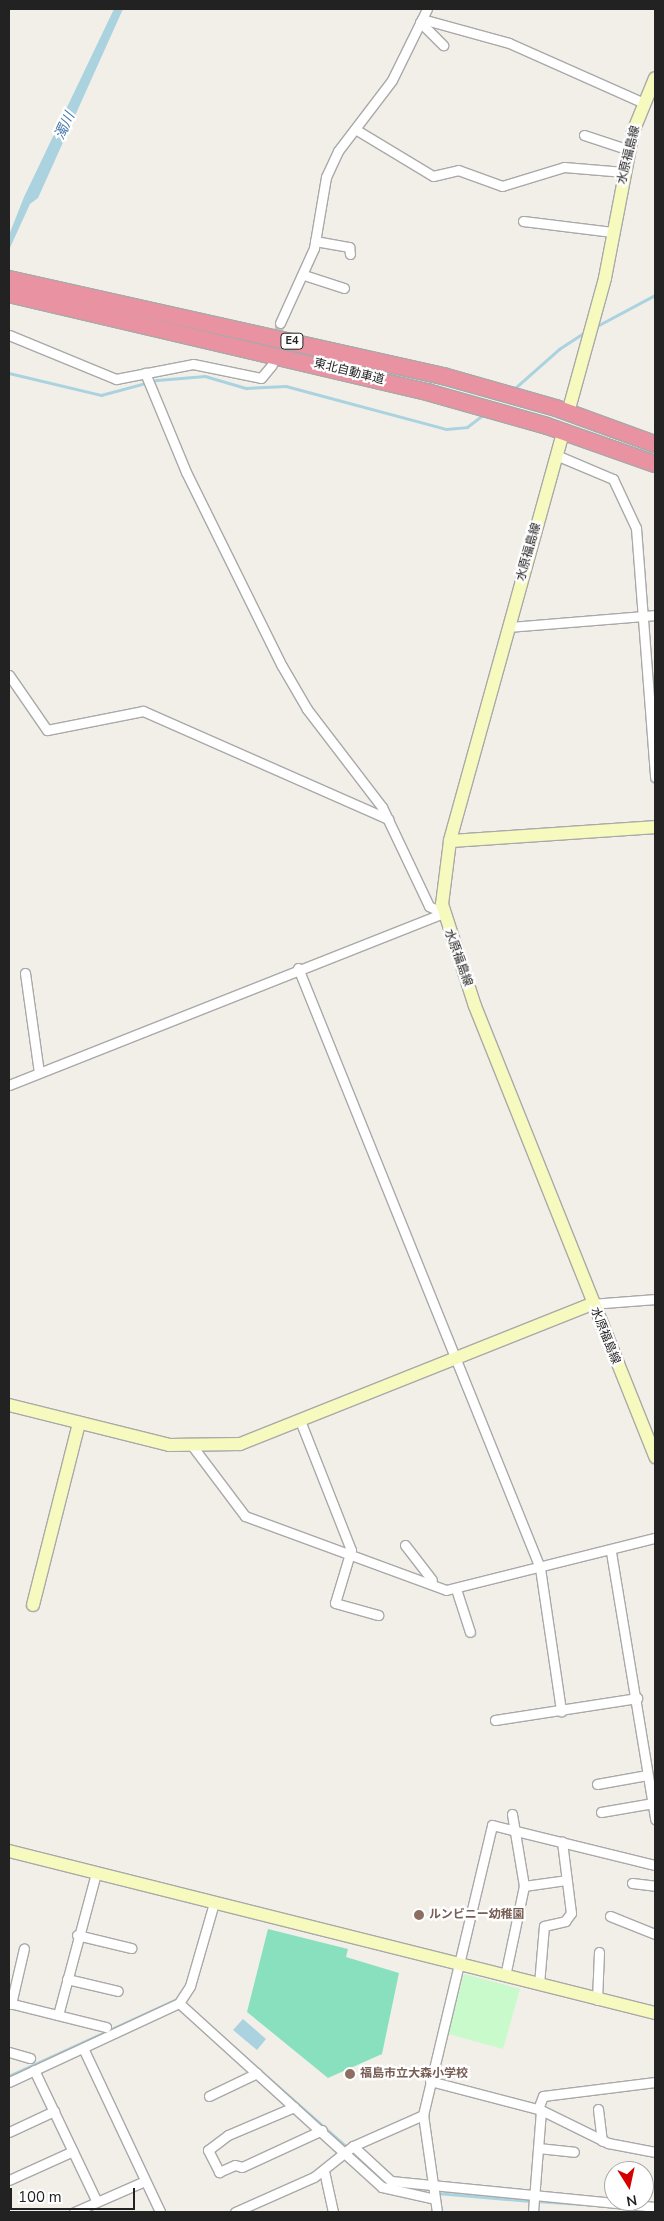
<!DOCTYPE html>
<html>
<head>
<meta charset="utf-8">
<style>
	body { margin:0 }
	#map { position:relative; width:664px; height:2221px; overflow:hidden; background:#f2efe9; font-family:"Nunito Sans","Noto Sans JP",sans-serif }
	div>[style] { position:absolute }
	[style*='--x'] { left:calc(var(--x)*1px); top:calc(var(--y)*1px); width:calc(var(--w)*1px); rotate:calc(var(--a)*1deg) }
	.park>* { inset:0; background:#c8facc }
	.pitch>* { inset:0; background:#88e0be }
	.water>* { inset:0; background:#aad3df }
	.stream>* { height:2.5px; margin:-1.25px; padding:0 1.25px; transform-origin:1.25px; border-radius:1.25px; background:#aad3df }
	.street-tunnel>* { height:9px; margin-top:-4.5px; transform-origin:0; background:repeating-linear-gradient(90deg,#c8c6c1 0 9px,transparent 0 13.5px) }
	.roads { filter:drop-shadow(1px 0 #a9a9a9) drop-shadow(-1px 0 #a9a9a9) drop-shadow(0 1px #a9a9a9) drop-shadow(0 -1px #a9a9a9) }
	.street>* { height:9px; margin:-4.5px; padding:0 4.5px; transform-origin:4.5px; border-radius:4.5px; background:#fff }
	.secondary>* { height:12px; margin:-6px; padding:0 6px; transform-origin:6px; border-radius:6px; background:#f7fabf }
	.highway>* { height:16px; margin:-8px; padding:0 8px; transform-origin:8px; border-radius:8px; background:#e892a2 }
	.dots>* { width:14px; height:14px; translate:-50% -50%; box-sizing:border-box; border:2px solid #fff; border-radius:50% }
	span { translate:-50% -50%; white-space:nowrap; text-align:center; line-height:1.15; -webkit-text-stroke:4.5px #fff; paint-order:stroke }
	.shield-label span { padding:1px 4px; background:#fff; border:1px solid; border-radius:4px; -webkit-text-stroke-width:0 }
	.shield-label { font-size:11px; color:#222; font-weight:700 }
	.street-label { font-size:12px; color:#222 }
	.education-label { font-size:12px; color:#785e54; font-weight:700 }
	.left { translate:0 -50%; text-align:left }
	.water-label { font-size:14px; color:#4a7aab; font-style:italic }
	.frame { position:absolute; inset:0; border:10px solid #222; pointer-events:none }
	.north { position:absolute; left:604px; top:2161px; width:50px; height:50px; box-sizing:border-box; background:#fff; border:1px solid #a7a7a7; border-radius:50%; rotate:170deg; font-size:14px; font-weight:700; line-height:20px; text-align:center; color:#222 }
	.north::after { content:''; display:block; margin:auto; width:18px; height:22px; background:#d40000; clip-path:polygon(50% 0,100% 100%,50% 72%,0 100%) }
	.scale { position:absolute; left:10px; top:2188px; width:125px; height:22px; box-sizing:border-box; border:2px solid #222; border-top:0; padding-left:6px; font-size:15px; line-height:18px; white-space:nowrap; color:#222; -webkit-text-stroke:4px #fff; paint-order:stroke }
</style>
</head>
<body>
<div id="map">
	<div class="park">
		<div style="clip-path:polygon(464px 1974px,520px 1989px,503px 2049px,448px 2034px)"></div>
	</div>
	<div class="pitch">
		<div style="clip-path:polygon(268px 1929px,348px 1949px,346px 1957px,399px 1973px,382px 2054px,328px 2078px,247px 2012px)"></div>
	</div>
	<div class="water">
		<div style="clip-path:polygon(114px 9px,123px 9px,38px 198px,30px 204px,9px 250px,9px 235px,24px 197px)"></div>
		<div style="clip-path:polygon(243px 2019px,266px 2039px,257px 2050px,233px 2030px)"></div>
	</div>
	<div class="stream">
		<div style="--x:597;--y:326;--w:66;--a:-28.1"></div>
		<div style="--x:9;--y:373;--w:95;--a:13.4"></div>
		<div style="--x:101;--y:395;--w:58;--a:-15"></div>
		<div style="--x:157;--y:380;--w:48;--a:-4.8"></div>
		<div style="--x:205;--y:376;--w:43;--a:16.3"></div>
		<div style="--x:246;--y:388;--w:40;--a:-2.9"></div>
		<div style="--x:286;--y:386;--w:166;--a:15"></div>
		<div style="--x:446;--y:429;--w:21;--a:-5"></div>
		<div style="--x:467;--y:427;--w:20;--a:-37"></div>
		<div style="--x:514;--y:389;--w:60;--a:-41.6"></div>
		<div style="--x:559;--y:349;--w:31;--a:-33"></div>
		<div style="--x:218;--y:2033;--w:172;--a:41.5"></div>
		<div style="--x:9;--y:2076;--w:187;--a:-24.6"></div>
		<div style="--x:437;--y:2193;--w:94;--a:4.9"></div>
		<div style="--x:536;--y:2201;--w:60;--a:3.8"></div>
		<div style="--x:639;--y:2209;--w:10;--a:17"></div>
	</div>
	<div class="street-tunnel">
		<div style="--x:273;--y:360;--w:38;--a:-79"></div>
	</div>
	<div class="roads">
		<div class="street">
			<div style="--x:422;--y:19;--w:90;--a:15.4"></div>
			<div style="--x:509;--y:43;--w:148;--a:24"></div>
			<div style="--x:420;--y:22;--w:33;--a:45"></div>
			<div style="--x:355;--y:129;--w:91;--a:31.1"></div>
			<div style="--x:433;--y:176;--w:26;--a:-13"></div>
			<div style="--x:458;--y:170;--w:47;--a:20"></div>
			<div style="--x:502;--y:186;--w:65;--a:-17"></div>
			<div style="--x:564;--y:167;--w:60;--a:4.8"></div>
			<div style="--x:584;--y:135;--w:47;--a:18.4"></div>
			<div style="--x:523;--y:221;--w:90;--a:7"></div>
			<div style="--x:315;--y:241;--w:35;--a:10"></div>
			<div style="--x:349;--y:247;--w:7;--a:82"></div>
			<div style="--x:304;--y:275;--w:42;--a:18"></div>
			<div style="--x:280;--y:323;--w:82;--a:-65.6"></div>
			<div style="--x:314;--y:248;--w:72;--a:-80.4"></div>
			<div style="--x:326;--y:177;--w:29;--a:-65"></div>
			<div style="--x:338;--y:151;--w:89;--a:-52.7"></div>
			<div style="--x:392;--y:80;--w:79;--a:-63.8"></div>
			<div style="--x:9;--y:335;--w:116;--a:22.4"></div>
			<div style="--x:116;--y:379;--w:78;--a:-11"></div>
			<div style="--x:193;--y:364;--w:69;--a:11.6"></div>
			<div style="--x:261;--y:378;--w:17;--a:-50"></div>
			<div style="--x:145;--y:373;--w:107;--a:67.5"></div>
			<div style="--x:186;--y:472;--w:216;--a:63.7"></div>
			<div style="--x:282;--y:666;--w:50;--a:59.8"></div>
			<div style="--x:307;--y:709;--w:123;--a:52.6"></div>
			<div style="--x:382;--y:807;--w:110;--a:64.6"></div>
			<div style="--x:429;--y:906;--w:16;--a:27"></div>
			<div style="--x:556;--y:455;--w:62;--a:22.8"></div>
			<div style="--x:613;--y:479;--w:54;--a:64.9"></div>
			<div style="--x:636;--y:528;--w:250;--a:85.6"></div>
			<div style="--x:509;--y:627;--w:146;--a:-4.7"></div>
			<div style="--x:9;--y:675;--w:67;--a:55.4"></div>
			<div style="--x:47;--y:730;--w:98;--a:-11.2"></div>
			<div style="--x:143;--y:711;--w:268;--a:23.8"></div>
			<div style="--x:298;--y:968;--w:647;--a:68.03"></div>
			<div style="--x:540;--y:1568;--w:145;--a:81.6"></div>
			<div style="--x:25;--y:973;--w:100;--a:82"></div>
			<div style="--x:9;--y:1085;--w:467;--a:-21.6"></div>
			<div style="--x:592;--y:1304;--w:63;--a:-4.5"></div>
			<div style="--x:301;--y:1423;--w:136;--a:68.5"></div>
			<div style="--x:351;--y:1550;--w:55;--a:106.8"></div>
			<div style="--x:335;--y:1603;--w:45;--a:15.6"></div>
			<div style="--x:193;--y:1447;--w:86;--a:53"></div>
			<div style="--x:245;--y:1516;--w:214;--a:20.2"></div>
			<div style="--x:446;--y:1590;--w:215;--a:-14"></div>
			<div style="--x:405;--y:1545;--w:44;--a:52.4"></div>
			<div style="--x:611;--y:1552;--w:271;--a:80.6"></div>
			<div style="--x:456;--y:1589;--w:45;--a:72"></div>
			<div style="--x:495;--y:1720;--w:144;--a:-8.8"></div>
			<div style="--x:597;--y:1784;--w:51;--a:-10.2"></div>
			<div style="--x:601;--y:1812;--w:53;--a:-9.8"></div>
			<div style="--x:632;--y:1883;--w:23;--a:7"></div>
			<div style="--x:524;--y:1886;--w:42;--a:-8.1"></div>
			<div style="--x:610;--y:1916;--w:48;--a:21.8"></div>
			<div style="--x:77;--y:1935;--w:56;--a:13.5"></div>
			<div style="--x:505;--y:1976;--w:92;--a:-78.1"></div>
			<div style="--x:524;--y:1886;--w:73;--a:-99.5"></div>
			<div style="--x:67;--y:1979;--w:52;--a:13.2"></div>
			<div style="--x:539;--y:1984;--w:58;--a:-85.1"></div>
			<div style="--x:544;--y:1926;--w:22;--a:-13"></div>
			<div style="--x:565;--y:1921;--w:10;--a:-53"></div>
			<div style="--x:571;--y:1913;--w:72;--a:-97.2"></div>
			<div style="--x:597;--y:2000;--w:48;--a:-87.6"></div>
			<div style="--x:9;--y:2003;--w:100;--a:13.9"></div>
			<div style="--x:179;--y:2003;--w:274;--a:42.2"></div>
			<div style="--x:382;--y:2187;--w:54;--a:12.8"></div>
			<div style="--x:11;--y:2004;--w:57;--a:-76.9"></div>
			<div style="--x:58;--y:2015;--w:147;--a:-75"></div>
			<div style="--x:83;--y:2048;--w:181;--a:64.8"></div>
			<div style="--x:9;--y:2052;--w:22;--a:16"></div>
			<div style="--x:34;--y:2070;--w:146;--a:64.5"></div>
			<div style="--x:430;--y:2081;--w:115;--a:14.6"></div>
			<div style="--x:541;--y:2110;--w:75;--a:26.2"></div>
			<div style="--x:608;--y:2143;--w:48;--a:10.8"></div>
			<div style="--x:9;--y:2082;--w:187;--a:-24.9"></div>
			<div style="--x:179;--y:2003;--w:20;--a:-57"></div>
			<div style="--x:190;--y:1986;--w:86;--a:-73.9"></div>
			<div style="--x:209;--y:2096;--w:53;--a:-25.6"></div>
			<div style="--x:294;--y:2107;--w:72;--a:157"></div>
			<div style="--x:228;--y:2135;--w:25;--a:143"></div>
			<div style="--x:208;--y:2150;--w:25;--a:63"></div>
			<div style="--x:219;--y:2172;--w:17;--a:-24"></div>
			<div style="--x:235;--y:2165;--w:7;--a:16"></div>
			<div style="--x:242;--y:2167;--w:88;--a:-24.8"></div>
			<div style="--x:538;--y:2109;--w:14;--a:-69"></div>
			<div style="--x:543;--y:2096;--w:113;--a:-7.1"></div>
			<div style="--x:598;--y:2109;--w:32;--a:83"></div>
			<div style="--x:9;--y:2132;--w:50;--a:-25"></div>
			<div style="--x:353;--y:2146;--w:52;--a:42.6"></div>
			<div style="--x:391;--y:2181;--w:265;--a:5.6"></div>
			<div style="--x:538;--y:2148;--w:36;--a:6"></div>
			<div style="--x:324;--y:2171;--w:42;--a:77.6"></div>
			<div style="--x:9;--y:2180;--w:70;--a:-24.4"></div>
			<div style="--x:74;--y:2212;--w:77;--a:-23.6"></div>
			<div style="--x:235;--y:2212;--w:86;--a:-23.9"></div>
			<div style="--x:314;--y:2177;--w:50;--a:-38.5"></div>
			<div style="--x:353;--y:2146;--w:77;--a:-23.9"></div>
			<div style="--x:437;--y:2212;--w:98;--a:-98.2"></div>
			<div style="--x:423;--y:2115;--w:298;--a:-76.6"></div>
			<div style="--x:492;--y:1825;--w:168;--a:13.8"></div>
			<div style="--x:533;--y:2212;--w:102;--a:-85.5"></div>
		</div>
		<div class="secondary">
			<div style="--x:569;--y:409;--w:136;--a:-74.6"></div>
			<div style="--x:605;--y:278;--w:149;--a:-79.1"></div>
			<div style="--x:633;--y:132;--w:58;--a:-67.8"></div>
			<div style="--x:561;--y:440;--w:416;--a:105.5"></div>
			<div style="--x:450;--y:841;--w:64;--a:97.2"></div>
			<div style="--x:442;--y:904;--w:107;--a:72.1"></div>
			<div style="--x:475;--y:1006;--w:486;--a:68.2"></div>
			<div style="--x:450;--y:841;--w:205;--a:-3.9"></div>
			<div style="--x:9;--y:1405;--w:165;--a:14"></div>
			<div style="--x:169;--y:1445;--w:71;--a:-0.8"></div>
			<div style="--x:240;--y:1444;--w:379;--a:-21.7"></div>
			<div style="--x:33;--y:1605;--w:188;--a:-75.8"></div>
			<div style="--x:9;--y:1851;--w:666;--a:14.08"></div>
		</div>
		<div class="highway">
			<div style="--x:9;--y:279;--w:445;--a:12.6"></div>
			<div style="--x:443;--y:376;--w:117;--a:15.8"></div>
			<div style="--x:556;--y:408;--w:105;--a:20"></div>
			<div style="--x:9;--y:294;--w:429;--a:13.2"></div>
			<div style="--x:427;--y:392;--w:125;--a:15.8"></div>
			<div style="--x:547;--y:426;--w:114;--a:19.4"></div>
		</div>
	</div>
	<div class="dots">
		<div style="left:419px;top:1915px;background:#8d6e63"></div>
		<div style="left:350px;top:2074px;background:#8d6e63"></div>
	</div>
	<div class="shield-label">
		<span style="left:292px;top:341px">E4</span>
	</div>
	<div class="street-label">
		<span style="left:629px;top:155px;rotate:-76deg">水原福島線</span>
		<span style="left:349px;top:372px;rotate:14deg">東北自動車道</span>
		<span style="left:529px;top:552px;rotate:-74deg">水原福島線</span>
		<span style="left:458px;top:958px;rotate:70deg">水原福島線</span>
		<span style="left:605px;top:1336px;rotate:68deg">水原福島線</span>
	</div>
	<div class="education-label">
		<span class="left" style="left:429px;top:1915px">ルンビニー幼稚園</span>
		<span class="left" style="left:360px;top:2074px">福島市立大森小学校</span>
	</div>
	<div class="water-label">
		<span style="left:65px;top:126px;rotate:-65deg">濁川</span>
	</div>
	<div class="frame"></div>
	<div class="north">N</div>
	<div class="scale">100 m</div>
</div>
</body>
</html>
